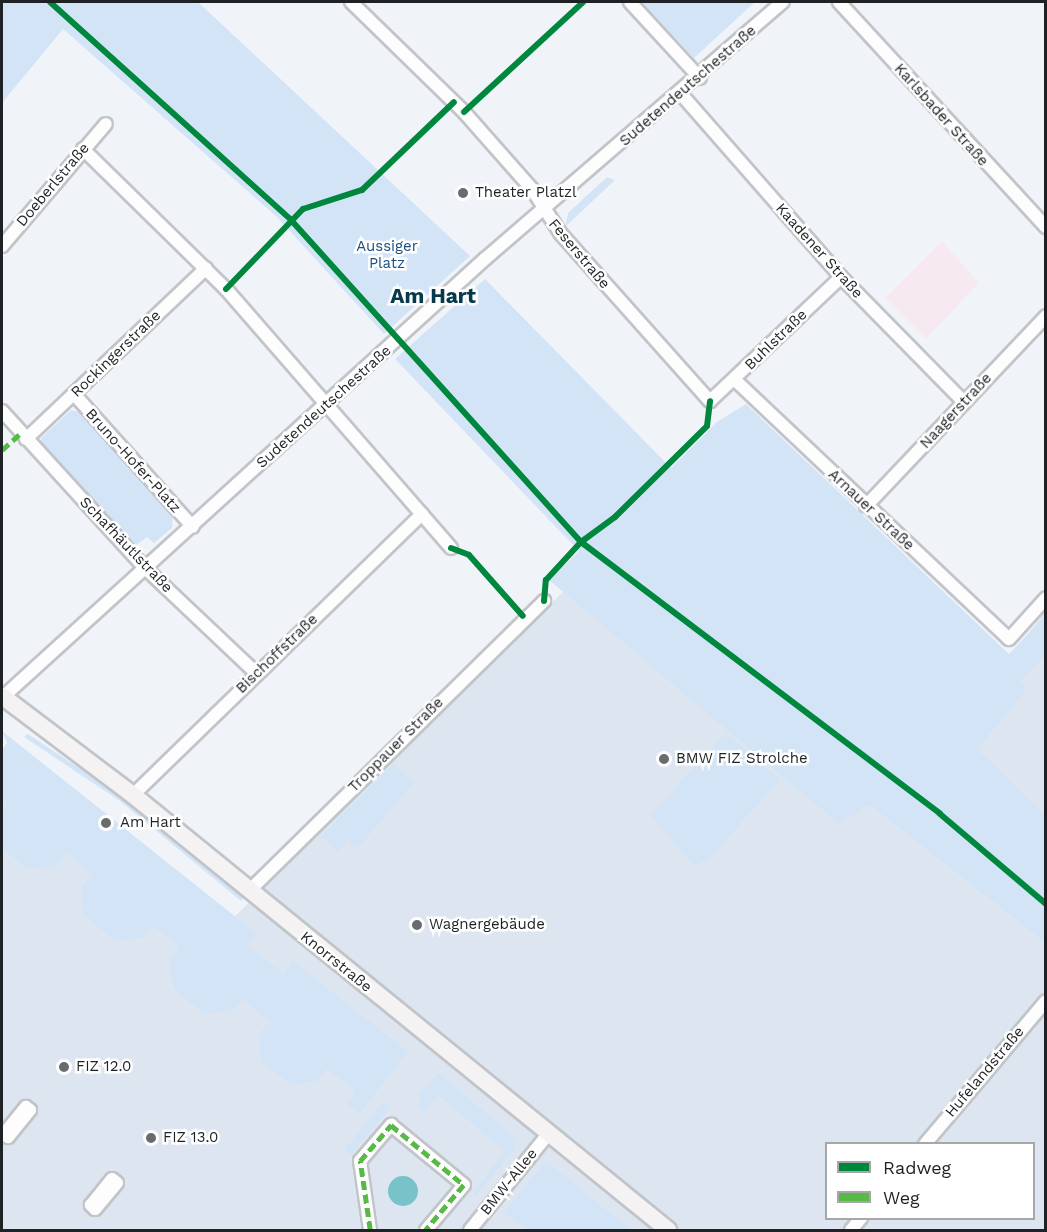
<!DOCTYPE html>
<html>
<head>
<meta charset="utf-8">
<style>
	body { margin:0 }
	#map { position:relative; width:1047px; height:1232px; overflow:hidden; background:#f0f4f9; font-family:"Work Sans",sans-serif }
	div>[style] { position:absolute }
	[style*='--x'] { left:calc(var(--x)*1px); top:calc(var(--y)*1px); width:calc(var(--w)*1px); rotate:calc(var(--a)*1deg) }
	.built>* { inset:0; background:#dde6f0 }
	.education>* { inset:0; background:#f6eaf0 }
	.green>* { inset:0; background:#d3e4f7 }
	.water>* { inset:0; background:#78c2c9 }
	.round { border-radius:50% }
	.roads { filter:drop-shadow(2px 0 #c1c4c8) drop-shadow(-2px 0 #c1c4c8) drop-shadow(0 2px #c1c4c8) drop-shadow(0 -2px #c1c4c8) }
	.street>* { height:12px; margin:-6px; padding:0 6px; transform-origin:6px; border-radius:6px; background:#fdfdfe }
	.secondary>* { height:16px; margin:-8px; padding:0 8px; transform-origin:8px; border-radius:8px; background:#f4f2f3 }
	.quiet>* { height:4.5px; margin-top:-2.25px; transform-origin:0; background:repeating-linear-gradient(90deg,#58b947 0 9px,transparent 0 13.5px) }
	.cycleway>* { height:6px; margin:-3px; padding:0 3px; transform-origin:3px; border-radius:3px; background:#00873e }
	.dots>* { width:16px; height:16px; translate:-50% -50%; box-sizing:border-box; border:3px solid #fff; border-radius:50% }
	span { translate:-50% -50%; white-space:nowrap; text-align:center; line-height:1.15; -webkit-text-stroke:5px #fff; paint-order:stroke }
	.street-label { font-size:15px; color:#1f2225 }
	.poi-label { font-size:15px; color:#1f2225 }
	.left { translate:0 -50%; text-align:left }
	.park-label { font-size:15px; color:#1b4f81 }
	.district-label { font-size:21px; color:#05394b; font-weight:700 }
	.frame { position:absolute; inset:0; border:3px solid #1f2225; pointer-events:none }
	.legend { position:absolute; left:825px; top:1142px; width:210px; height:78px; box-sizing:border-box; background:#fff; border:2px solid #a5a7a8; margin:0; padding:8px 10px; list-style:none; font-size:18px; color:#1f2225 }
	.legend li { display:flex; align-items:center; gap:12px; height:30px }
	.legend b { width:30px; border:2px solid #a5a7a8 }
</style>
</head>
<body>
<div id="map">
	<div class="built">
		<div style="clip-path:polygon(evenodd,564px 591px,839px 823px,869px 805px,1045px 943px,1045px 1230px,2px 1230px,2px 791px,205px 946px,564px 591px,826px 1144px,1034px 1144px,1034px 1218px,826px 1218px,826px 1144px)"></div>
		<div style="clip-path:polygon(1045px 612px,1045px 819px,952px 731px)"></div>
	</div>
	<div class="education">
		<div style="clip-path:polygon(942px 241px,979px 283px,926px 339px,885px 298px)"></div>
	</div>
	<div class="green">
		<div style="clip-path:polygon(2px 2px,198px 2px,470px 256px,384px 334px,276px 216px,63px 29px,2px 103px)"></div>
		<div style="clip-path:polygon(642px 2px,755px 2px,694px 58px)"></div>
		<div style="clip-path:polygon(607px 177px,615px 180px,565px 227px,568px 213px)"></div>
		<div style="clip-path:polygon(485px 279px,671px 468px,717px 422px,746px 404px,1009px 654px,1045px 616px,1045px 656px,1020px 681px,1026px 691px,977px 749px,1045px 815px,1045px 943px,869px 805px,839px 824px,549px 580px,579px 551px,395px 359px)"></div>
		<div style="clip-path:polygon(71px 410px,79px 412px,173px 514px,172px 528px,154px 543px,147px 537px,135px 546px,41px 445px,41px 438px)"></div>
		<div style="clip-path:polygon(2px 731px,256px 933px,247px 945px,283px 973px,293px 961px,408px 1052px,359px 1114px,347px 1104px,356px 1091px,327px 1069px,317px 1081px,291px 1085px,261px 1061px,259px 1034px,269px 1021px,242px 999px,232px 1011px,204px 1014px,174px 989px,168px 960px,179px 946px,153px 926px,142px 938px,115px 941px,84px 915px,81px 888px,92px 874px,66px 853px,55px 867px,26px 868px,2px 848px,2px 812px,7px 805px,2px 800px,2px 750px,7px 743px)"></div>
		<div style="clip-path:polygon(726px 733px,780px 779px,712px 856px,695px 866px,650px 815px)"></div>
		<div style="clip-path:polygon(28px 734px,117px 793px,244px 896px,241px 901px,120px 801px,24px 737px)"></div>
		<div style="clip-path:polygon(393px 764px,414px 782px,358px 848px,348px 840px,338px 852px,321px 836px)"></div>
		<div style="clip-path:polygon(438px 1073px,516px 1138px,514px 1150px,476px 1196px,473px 1193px,505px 1151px,438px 1095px,424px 1112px,419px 1107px,420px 1092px)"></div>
		<div style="clip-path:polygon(384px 1101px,391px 1107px,351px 1155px,344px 1150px)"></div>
		<div style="clip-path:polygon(546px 1161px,631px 1230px,528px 1230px,503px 1212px)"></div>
	</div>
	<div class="water">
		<div class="round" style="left:388px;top:1176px;width:30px;height:30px"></div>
	</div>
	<div class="roads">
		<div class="street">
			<div style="--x:351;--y:2;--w:158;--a:44.2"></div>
			<div style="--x:464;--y:112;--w:103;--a:48.6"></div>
			<div style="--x:532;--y:189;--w:54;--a:57.2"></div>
			<div style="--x:561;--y:234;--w:224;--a:48.3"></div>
			<div style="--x:710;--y:401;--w:180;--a:-43.4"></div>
			<div style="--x:630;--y:2;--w:103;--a:47.4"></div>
			<div style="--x:839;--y:2;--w:306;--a:47.4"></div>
			<div style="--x:681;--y:94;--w:243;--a:48.8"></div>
			<div style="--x:841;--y:277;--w:175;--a:45.5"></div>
			<div style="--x:83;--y:149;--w:200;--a:44.4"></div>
			<div style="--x:226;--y:289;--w:343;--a:49"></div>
			<div style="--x:2;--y:246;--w:160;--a:-49.6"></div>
			<div style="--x:734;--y:379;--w:378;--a:43.4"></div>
			<div style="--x:1009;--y:639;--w:55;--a:-47.9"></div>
			<div style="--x:74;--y:394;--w:178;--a:48.2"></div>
			<div style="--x:2;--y:411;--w:211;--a:47.7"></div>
			<div style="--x:144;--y:567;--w:154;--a:43.4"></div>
			<div style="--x:26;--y:439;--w:248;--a:-43.5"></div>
			<div style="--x:866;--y:506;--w:262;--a:-46.5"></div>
			<div style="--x:3;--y:697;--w:653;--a:-42.27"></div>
			<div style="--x:486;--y:258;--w:392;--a:-40.8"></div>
			<div style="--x:133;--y:795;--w:403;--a:-44.2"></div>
			<div style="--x:249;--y:891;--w:414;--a:-44.5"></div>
			<div style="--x:26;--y:1107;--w:5;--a:37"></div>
			<div style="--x:30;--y:1110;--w:35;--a:129"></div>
			<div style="--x:8;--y:1137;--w:5;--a:-143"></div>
			<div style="--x:4;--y:1134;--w:35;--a:-51"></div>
			<div style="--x:925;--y:1144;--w:187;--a:-49.8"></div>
			<div style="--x:112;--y:1179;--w:6;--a:39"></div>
			<div style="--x:117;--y:1183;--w:34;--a:130"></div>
			<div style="--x:95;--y:1209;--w:6;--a:-135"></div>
			<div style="--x:91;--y:1205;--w:33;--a:-51"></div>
			<div style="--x:370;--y:1230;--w:70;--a:-98.2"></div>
			<div style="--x:360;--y:1161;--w:48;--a:-49.3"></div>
			<div style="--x:391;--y:1125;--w:94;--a:39.4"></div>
			<div style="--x:464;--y:1185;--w:59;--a:130.2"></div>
			<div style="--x:470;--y:1230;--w:125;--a:-50.8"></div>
			<div style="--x:851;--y:1230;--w:16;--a:-50"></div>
		</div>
		<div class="secondary">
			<div style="--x:2;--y:696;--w:164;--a:37.1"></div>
			<div style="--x:133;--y:795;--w:690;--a:39.11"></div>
		</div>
	</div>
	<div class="quiet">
		<div style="--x:2;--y:450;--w:25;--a:-42"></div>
		<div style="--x:370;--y:1230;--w:70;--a:-98.2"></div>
		<div style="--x:360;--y:1161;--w:48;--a:-49.3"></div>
		<div style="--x:391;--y:1125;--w:94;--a:39.4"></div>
		<div style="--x:464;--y:1185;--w:59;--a:130.2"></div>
	</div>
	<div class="cycleway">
		<div style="--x:50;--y:2;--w:325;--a:42.1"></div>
		<div style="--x:291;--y:220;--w:433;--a:48"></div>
		<div style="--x:581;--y:542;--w:450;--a:37.1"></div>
		<div style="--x:940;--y:814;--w:139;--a:40.3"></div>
		<div style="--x:464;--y:112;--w:162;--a:-42.7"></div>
		<div style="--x:226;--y:289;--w:111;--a:-46.1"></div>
		<div style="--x:303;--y:209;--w:62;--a:-17.9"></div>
		<div style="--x:362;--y:190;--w:127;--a:-43.7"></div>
		<div style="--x:451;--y:548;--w:19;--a:21"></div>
		<div style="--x:469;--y:555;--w:81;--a:48.5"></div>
		<div style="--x:544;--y:601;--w:21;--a:-85"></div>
		<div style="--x:546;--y:580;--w:52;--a:-47.4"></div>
		<div style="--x:581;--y:542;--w:42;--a:-36.3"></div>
		<div style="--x:615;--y:517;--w:129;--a:-44.7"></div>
		<div style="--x:707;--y:426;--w:25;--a:-83"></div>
	</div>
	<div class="dots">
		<div style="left:463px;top:193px;background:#686c6f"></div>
		<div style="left:664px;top:759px;background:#686c6f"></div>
		<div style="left:106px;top:823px;background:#686c6f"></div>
		<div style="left:417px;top:925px;background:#686c6f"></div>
		<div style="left:64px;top:1067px;background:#686c6f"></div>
		<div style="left:151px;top:1138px;background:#686c6f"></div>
	</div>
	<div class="street-label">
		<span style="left:688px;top:86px;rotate:-41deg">Sudetendeutschestraße</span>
		<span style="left:941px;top:115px;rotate:48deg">Karlsbader Straße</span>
		<span style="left:53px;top:185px;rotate:-50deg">Doeberlstraße</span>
		<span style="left:819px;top:251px;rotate:48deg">Kaadener Straße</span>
		<span style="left:579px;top:254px;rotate:50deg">Feserstraße</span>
		<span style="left:776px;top:340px;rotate:-44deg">Buhlstraße</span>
		<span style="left:116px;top:354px;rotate:-44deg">Rockingerstraße</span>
		<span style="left:324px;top:407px;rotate:-42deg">Sudetendeutschestraße</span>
		<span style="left:956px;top:411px;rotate:-47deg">Naagerstraße</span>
		<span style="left:133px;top:461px;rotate:48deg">Bruno-Hofer-Platz</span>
		<span style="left:871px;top:510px;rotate:43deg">Arnauer Straße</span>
		<span style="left:126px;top:545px;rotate:46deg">Schafhäutlstraße</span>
		<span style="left:277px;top:654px;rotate:-44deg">Bischoffstraße</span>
		<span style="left:396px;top:745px;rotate:-45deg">Troppauer Straße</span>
		<span style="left:336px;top:962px;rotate:39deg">Knorrstraße</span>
		<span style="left:985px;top:1072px;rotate:-50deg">Hufelandstraße</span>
		<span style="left:509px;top:1182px;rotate:-51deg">BMW-Allee</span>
	</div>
	<div class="poi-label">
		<span class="left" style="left:475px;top:193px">Theater Platzl</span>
		<span class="left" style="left:676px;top:759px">BMW FIZ Strolche</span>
		<span class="left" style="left:120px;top:823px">Am Hart</span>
		<span class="left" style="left:429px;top:925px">Wagnergebäude</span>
		<span class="left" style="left:76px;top:1067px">FIZ 12.0</span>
		<span class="left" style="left:163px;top:1138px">FIZ 13.0</span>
	</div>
	<div class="park-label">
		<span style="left:387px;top:255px">Aussiger<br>Platz</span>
	</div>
	<div class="district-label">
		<span style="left:433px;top:296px">Am Hart</span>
	</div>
	<div class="frame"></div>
	<ul class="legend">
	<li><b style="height:8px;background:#00873e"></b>Radweg</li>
	<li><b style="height:8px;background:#58b947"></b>Weg</li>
	</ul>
</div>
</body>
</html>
